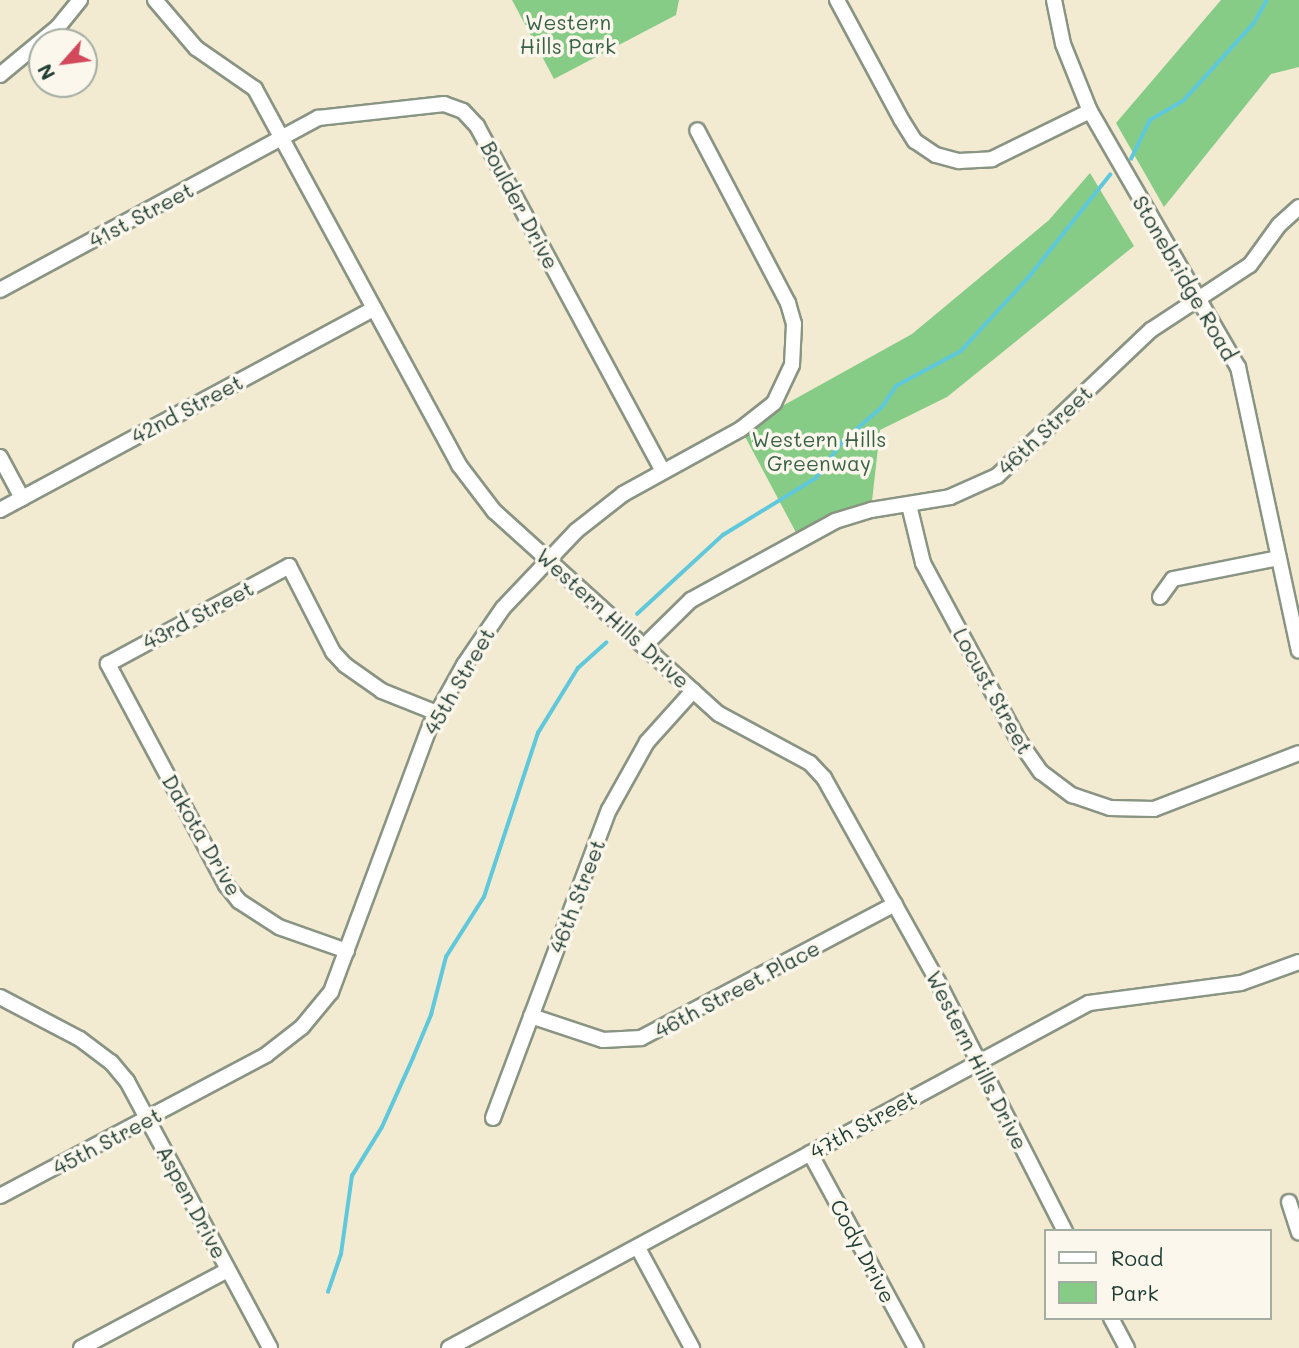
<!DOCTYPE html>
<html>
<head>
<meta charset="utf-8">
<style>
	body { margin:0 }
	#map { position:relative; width:1299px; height:1348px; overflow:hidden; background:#f3ead2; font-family:Mali,sans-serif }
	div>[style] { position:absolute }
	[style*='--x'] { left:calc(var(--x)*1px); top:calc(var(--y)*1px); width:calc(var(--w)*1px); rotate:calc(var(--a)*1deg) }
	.green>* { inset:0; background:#86cc86 }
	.stream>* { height:3.5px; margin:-1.75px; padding:0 1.75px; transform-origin:1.75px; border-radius:1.75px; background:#5fc8db }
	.roads { filter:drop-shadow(2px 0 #899483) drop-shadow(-2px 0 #899483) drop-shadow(0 2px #899483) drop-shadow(0 -2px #899483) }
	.street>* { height:14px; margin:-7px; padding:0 7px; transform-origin:7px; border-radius:7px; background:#fff }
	span { translate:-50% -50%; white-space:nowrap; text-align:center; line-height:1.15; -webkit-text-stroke:7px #fbf7ec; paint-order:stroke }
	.park-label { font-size:21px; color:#396148 }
	.street-label { font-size:21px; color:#1f3d34 }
	.legend { position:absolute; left:1044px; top:1229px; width:228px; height:91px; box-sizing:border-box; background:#fbf7ec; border:2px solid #a3ada2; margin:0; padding:9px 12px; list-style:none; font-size:21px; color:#1f3d34 }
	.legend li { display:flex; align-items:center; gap:14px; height:35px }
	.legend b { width:35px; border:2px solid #a3ada2 }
	.north { position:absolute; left:28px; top:28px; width:70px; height:70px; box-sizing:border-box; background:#fbf7ec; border:2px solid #a3ada2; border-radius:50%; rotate:242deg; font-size:19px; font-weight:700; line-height:28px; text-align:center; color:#1f3d34 }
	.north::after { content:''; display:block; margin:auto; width:24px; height:32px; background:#d1495b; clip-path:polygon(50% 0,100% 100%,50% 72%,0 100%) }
</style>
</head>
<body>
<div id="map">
	<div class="green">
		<div style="clip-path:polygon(512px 0,679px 0,676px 15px,554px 79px)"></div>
		<div style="clip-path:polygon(1221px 0,1299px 0,1299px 67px,1271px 74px,1164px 207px,1116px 123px)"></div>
		<div style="clip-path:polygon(1090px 173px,1134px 246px,947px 397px,880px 430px,871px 510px,800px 540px,741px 429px,912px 334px,1049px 220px)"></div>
	</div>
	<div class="stream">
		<div style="--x:1131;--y:159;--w:43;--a:-64"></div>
		<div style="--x:1150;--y:120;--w:39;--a:-30"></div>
		<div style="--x:1184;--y:100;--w:104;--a:-47.7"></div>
		<div style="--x:1254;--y:23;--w:26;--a:-61"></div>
		<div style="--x:637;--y:614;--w:117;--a:-42.6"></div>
		<div style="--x:723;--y:535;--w:109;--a:-31.5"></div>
		<div style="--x:816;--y:478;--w:46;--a:-53.9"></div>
		<div style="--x:843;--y:441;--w:52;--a:-41.1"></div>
		<div style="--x:882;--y:407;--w:25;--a:-56"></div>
		<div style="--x:896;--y:386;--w:74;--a:-28.3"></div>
		<div style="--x:961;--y:351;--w:99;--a:-47.5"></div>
		<div style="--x:1028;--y:278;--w:132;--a:-51.5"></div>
		<div style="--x:328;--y:1292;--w:40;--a:-71.1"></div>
		<div style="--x:341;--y:1254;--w:79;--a:-82"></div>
		<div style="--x:352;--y:1176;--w:57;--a:-58.5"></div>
		<div style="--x:382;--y:1127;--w:76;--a:-65.8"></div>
		<div style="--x:413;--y:1058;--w:47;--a:-67.3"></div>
		<div style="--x:431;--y:1015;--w:60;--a:-75.5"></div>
		<div style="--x:446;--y:957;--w:71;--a:-57.7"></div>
		<div style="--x:484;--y:897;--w:173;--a:-71.8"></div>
		<div style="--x:538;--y:733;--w:76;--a:-58.4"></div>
		<div style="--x:578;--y:668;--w:38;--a:-42"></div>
	</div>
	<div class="roads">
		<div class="street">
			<div style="--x:155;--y:0;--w:63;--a:49.5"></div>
			<div style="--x:196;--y:48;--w:72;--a:34.8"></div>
			<div style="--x:255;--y:89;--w:428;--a:61.5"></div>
			<div style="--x:459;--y:465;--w:58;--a:52.7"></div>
			<div style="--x:494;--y:511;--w:303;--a:42.1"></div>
			<div style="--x:719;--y:714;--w:103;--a:28.3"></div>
			<div style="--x:810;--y:763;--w:21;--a:47"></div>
			<div style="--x:824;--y:778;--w:234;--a:60.8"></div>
			<div style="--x:938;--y:982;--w:280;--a:63"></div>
			<div style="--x:837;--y:0;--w:135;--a:61.7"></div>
			<div style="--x:901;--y:119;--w:26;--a:58"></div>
			<div style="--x:915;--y:141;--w:25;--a:34"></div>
			<div style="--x:936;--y:155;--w:24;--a:15"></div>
			<div style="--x:959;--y:161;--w:33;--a:-3"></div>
			<div style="--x:992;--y:159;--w:109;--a:-26.1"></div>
			<div style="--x:1054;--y:0;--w:45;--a:78.4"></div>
			<div style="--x:1063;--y:44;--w:72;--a:68.1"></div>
			<div style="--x:1090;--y:111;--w:296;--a:60"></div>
			<div style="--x:1238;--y:367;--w:290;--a:77.9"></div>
			<div style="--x:0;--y:75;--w:75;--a:-39.6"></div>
			<div style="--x:58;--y:27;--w:35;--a:-51"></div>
			<div style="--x:0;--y:290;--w:362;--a:-28.4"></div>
			<div style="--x:318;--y:118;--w:127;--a:-6.3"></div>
			<div style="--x:444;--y:104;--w:20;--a:20"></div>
			<div style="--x:463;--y:111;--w:21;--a:47"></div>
			<div style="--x:477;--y:126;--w:390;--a:61.7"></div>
			<div style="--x:0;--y:457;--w:47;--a:61.8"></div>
			<div style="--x:909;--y:505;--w:60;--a:76.4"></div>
			<div style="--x:923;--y:563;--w:202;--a:61.7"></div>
			<div style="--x:1019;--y:741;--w:38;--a:55"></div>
			<div style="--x:1041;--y:772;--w:39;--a:37"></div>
			<div style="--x:1072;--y:795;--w:40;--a:18.9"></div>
			<div style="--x:1110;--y:808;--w:44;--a:1.3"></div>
			<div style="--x:1154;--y:809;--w:155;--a:-21.1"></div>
			<div style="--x:0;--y:510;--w:425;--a:-28.3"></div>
			<div style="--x:1160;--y:597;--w:22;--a:-54"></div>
			<div style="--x:1173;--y:579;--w:107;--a:-11.3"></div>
			<div style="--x:644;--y:646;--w:66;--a:-44.4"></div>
			<div style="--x:691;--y:600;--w:164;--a:-28.7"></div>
			<div style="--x:835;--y:521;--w:38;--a:-17"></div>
			<div style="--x:871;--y:510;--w:80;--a:-9.3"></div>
			<div style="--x:950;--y:497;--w:51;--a:-24.1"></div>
			<div style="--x:997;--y:476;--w:212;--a:-43.5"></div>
			<div style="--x:1151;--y:330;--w:118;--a:-33.3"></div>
			<div style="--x:1250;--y:265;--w:49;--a:-54.1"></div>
			<div style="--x:1279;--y:225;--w:27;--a:-42"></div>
			<div style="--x:347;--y:951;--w:72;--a:-160.6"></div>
			<div style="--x:279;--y:927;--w:48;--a:-147"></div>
			<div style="--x:239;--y:901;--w:21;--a:-129"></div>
			<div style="--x:226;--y:885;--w:251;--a:-118.1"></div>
			<div style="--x:108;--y:664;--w:206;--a:-28.4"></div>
			<div style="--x:289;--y:566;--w:97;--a:62.9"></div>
			<div style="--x:333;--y:652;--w:18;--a:47"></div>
			<div style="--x:345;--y:665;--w:45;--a:35.1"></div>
			<div style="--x:382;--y:691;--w:59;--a:21.8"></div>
			<div style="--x:0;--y:997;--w:90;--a:27.7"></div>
			<div style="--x:80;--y:1039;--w:39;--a:37"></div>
			<div style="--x:111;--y:1062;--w:25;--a:50"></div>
			<div style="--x:127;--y:1081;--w:303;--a:61.8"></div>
			<div style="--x:531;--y:1016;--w:76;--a:18.4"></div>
			<div style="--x:603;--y:1040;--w:38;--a:-3"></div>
			<div style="--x:641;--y:1038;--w:287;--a:-27.8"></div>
			<div style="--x:493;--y:1118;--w:329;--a:-69.4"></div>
			<div style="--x:609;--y:810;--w:78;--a:-60.8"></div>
			<div style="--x:647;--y:742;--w:69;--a:-48"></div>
			<div style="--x:810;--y:1153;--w:222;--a:61.5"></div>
			<div style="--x:0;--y:1196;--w:301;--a:-27.9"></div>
			<div style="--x:266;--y:1055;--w:46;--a:-37.9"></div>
			<div style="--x:302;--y:1027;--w:45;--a:-50.4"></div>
			<div style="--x:331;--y:992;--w:284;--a:-69.6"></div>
			<div style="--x:430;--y:726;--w:70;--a:-60.9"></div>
			<div style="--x:464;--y:665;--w:69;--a:-55.6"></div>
			<div style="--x:503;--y:608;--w:106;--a:-46.5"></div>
			<div style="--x:576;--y:531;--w:60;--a:-38.2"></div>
			<div style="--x:623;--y:494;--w:135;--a:-28.8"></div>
			<div style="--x:741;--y:429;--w:42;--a:-38.2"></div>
			<div style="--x:774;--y:403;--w:42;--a:-64.7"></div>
			<div style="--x:792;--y:365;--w:41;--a:-87.2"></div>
			<div style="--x:794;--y:324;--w:22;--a:-106"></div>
			<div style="--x:788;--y:303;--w:195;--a:-117.7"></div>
			<div style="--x:1289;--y:1202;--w:32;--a:72"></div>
			<div style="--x:638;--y:1248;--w:114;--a:61.6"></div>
			<div style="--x:1111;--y:1318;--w:34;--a:62"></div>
			<div style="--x:81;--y:1348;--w:166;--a:-28"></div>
			<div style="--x:449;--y:1348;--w:727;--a:-28.33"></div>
			<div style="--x:1089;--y:1003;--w:153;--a:-7.5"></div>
			<div style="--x:1241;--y:983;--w:62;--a:-19.9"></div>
		</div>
	</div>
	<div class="park-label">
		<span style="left:568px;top:34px">Western<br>Hills Park</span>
		<span style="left:819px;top:451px">Western Hills<br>Greenway</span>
	</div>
	<div class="street-label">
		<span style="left:520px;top:205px;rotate:62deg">Boulder Drive</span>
		<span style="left:141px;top:215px;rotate:-28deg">41st Street</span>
		<span style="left:1185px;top:278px;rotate:60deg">Stonebridge Road</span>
		<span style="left:187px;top:409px;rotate:-28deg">42nd Street</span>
		<span style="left:1045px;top:430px;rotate:-43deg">46th Street</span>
		<span style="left:198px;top:615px;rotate:-28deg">43rd Street</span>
		<span style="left:613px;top:618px;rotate:42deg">Western Hills Drive</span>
		<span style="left:459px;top:681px;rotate:-60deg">45th Street</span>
		<span style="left:993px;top:691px;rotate:61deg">Locust Street</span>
		<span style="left:202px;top:835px;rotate:60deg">Dakota Drive</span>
		<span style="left:577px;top:896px;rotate:-69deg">46th Street</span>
		<span style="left:737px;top:989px;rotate:-28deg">46th Street Place</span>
		<span style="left:977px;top:1060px;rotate:63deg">Western Hills Drive</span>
		<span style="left:863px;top:1124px;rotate:-29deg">47th Street</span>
		<span style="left:107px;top:1141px;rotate:-28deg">45th Street</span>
		<span style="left:192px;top:1202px;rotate:62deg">Aspen Drive</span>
		<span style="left:863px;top:1251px;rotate:62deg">Cody Drive</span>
	</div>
	<ul class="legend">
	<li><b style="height:9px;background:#fff"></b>Road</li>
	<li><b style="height:19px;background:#86cc86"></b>Park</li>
	</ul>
	<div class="north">N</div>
</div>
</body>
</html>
